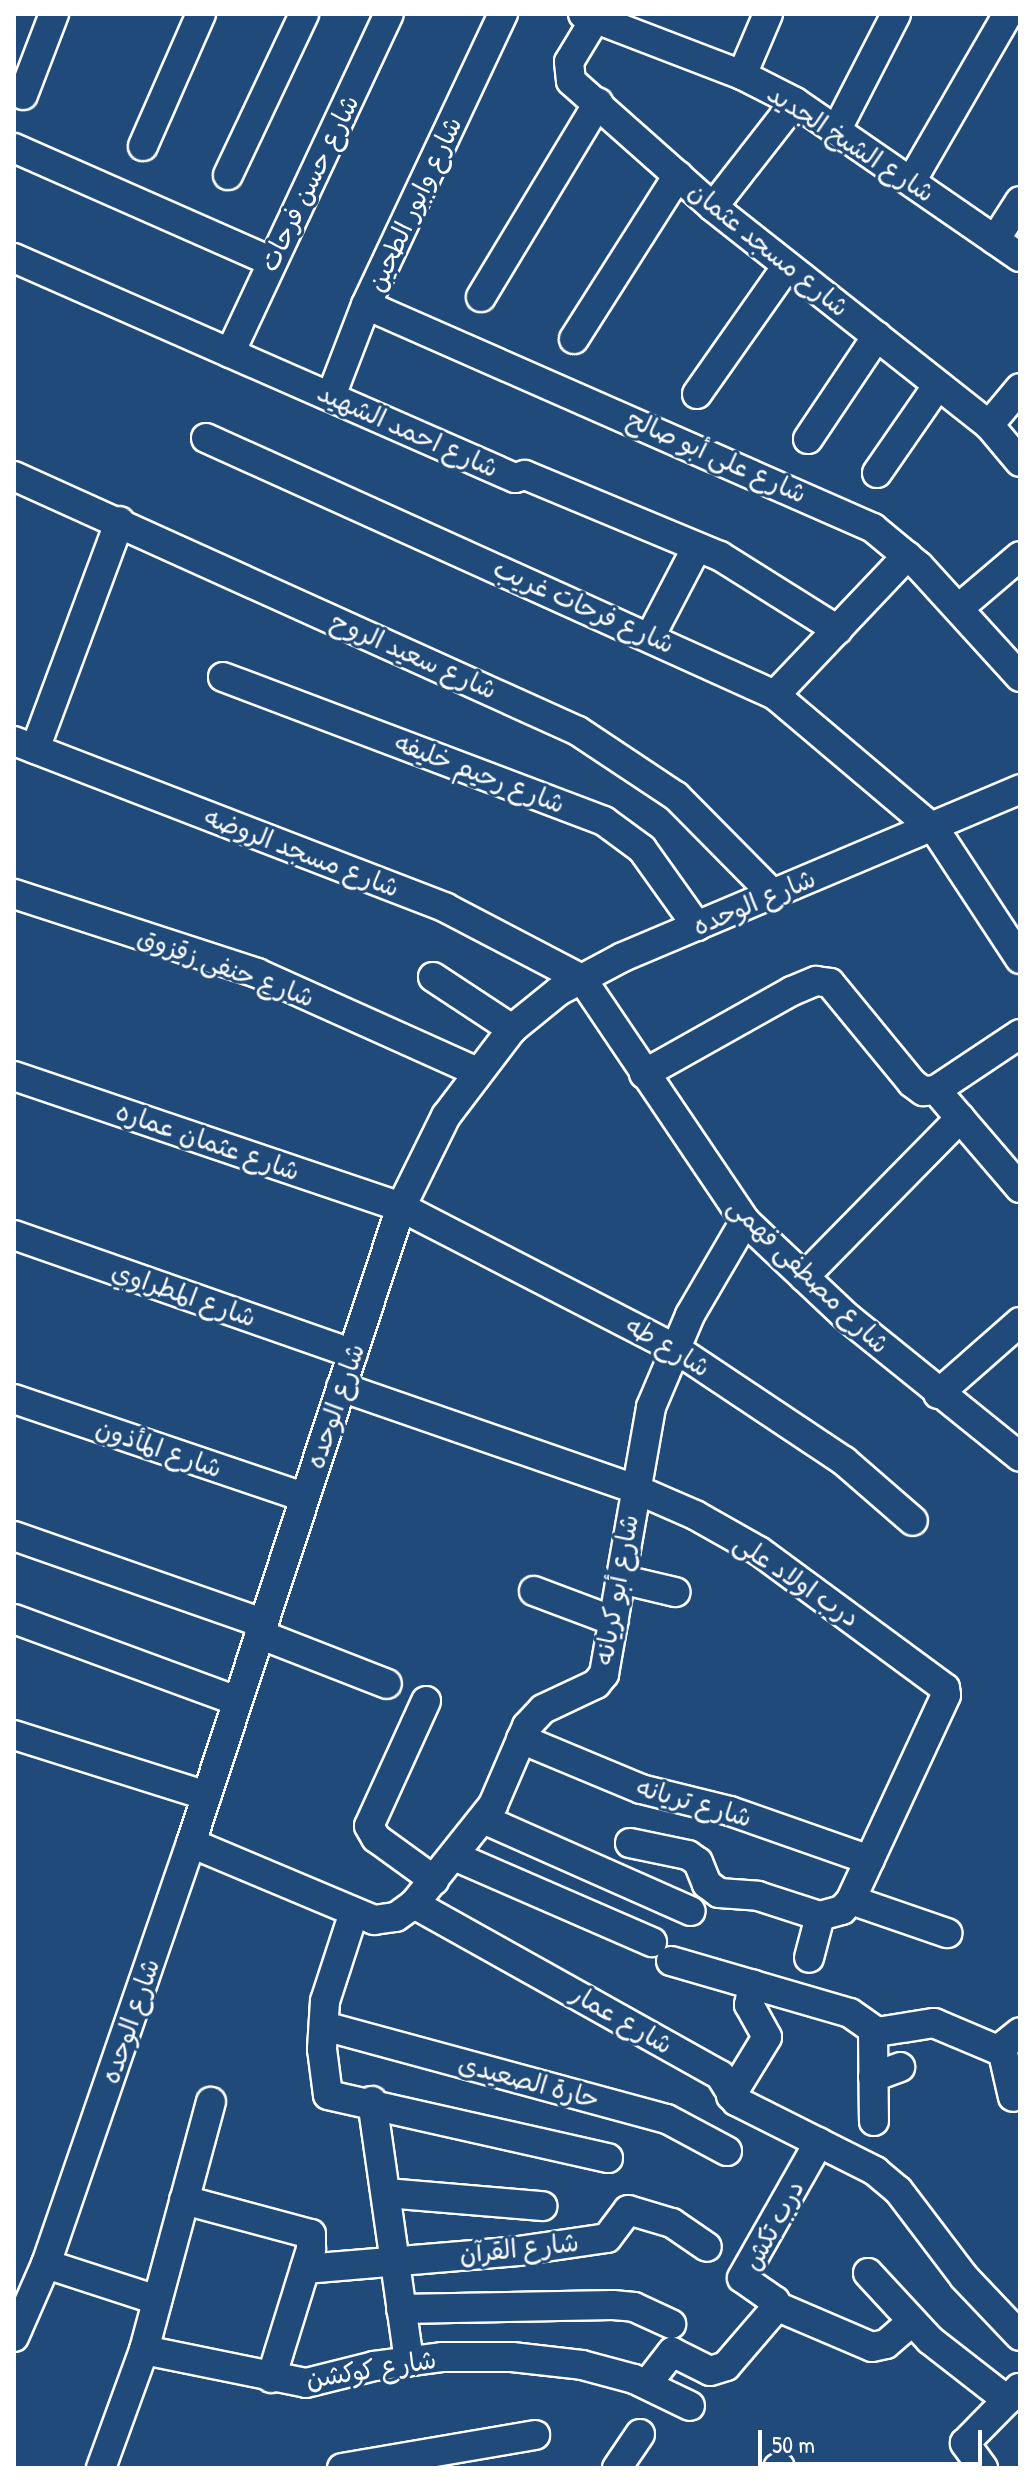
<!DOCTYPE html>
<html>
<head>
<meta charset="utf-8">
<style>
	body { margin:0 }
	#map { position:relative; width:1034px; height:2482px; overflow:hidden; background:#1f4a7a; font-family:"Patrick Hand","Playpen Sans Arabic",sans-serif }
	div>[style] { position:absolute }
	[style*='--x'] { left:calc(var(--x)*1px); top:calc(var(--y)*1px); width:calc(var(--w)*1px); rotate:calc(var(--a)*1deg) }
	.roads { filter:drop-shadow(2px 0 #fff) drop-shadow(-2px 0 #fff) drop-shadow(0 2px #fff) drop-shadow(0 -2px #fff) }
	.minor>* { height:28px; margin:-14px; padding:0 14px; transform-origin:14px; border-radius:14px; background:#1f4a7a }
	span { translate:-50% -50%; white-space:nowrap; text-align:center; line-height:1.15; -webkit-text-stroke:6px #1f4a7a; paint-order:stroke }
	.street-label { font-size:26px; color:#fff }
	.frame { position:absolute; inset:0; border:16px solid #fff; pointer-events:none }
	.scale { position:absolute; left:758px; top:2430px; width:224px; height:36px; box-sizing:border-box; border:4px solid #fff; border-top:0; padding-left:10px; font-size:24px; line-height:28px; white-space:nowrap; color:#fff; -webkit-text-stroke:6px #1f4a7a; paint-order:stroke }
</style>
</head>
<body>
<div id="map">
	<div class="roads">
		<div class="minor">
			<div style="--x:583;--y:14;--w:170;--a:21"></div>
			<div style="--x:742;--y:75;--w:59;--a:27"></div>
			<div style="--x:795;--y:102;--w:273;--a:34.6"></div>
			<div style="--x:595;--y:19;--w:50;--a:121.2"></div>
			<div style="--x:569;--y:62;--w:19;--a:84"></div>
			<div style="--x:571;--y:81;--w:190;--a:41.6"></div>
			<div style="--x:713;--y:207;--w:352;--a:38.3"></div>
			<div style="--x:989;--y:425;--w:48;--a:50"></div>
			<div style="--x:742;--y:75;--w:66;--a:-66.9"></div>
			<div style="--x:23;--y:95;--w:87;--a:-69.1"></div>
			<div style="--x:837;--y:129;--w:129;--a:-62.8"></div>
			<div style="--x:143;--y:146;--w:144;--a:-66.3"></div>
			<div style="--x:14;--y:148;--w:280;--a:23.8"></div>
			<div style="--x:228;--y:175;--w:178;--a:-64.7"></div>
			<div style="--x:912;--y:180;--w:192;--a:-60"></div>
			<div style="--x:713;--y:207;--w:133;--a:-52"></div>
			<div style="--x:995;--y:240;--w:46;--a:-57.3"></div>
			<div style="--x:14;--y:258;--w:547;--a:23.71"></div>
			<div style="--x:515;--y:478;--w:10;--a:-17"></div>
			<div style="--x:525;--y:475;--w:211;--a:22.6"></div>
			<div style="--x:720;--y:556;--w:139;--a:32.1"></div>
			<div style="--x:481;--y:297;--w:227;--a:-58.9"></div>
			<div style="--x:366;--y:305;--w:554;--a:23.74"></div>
			<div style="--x:873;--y:528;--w:60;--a:39.6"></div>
			<div style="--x:919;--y:566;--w:150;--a:47.7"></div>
			<div style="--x:574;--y:339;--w:194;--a:-57.6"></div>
			<div style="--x:230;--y:353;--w:374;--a:-64.9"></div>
			<div style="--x:697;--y:394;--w:156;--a:-54.9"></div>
			<div style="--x:331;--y:396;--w:97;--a:-69"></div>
			<div style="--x:366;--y:305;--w:322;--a:-64.8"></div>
			<div style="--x:989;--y:425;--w:48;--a:-50"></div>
			<div style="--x:206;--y:438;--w:624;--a:24.31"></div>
			<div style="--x:775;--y:695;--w:211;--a:40.2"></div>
			<div style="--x:936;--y:831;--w:153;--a:56.7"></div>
			<div style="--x:808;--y:439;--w:124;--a:-56.2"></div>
			<div style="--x:877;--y:473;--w:107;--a:-55.3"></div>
			<div style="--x:14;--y:476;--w:619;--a:24.33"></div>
			<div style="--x:578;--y:731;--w:118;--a:33.6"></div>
			<div style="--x:676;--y:796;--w:139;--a:45.3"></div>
			<div style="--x:959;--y:608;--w:80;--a:-40.4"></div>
			<div style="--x:651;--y:635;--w:99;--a:-62.4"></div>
			<div style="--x:223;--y:677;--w:407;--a:20.7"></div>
			<div style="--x:604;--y:821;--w:47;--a:36.4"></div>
			<div style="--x:642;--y:849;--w:95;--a:54.5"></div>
			<div style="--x:775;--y:695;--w:192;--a:-46.5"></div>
			<div style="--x:14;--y:741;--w:463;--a:21.1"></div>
			<div style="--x:446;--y:908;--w:153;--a:27.6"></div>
			<div style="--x:582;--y:979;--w:292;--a:56"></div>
			<div style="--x:745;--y:1221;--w:141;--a:43.3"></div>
			<div style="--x:848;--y:1318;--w:221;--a:38.9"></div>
			<div style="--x:35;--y:749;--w:243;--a:-69.6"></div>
			<div style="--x:14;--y:894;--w:256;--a:18"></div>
			<div style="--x:257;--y:973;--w:241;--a:24.2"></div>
			<div style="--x:433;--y:977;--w:95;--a:33.4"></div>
			<div style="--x:644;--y:1074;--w:170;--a:-29.3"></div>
			<div style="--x:792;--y:991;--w:26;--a:-23"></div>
			<div style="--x:816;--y:981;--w:14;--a:8"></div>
			<div style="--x:830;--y:983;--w:129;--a:50.6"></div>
			<div style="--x:912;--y:1083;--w:14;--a:36"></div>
			<div style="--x:923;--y:1091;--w:13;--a:-4"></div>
			<div style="--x:936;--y:1090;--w:129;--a:49.4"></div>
			<div style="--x:14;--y:1076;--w:409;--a:18.7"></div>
			<div style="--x:401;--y:1207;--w:309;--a:27.3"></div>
			<div style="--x:676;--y:1349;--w:202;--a:33.7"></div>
			<div style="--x:844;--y:1461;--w:91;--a:41"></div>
			<div style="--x:936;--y:1090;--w:101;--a:-33.7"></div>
			<div style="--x:14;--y:1235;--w:359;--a:19.3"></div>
			<div style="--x:804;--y:1277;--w:223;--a:-45.5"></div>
			<div style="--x:341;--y:1387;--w:309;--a:19.1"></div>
			<div style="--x:633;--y:1488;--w:68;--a:23.5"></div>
			<div style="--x:695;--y:1515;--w:73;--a:29.4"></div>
			<div style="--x:759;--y:1551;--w:231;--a:36.4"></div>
			<div style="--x:945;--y:1688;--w:7;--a:82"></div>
			<div style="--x:946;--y:1695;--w:226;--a:114.9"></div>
			<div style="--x:851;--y:1900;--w:13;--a:132"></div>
			<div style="--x:842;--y:1910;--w:23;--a:165"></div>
			<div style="--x:820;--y:1916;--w:43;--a:104.7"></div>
			<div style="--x:938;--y:1394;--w:109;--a:-41.3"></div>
			<div style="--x:14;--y:1399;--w:305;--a:18.7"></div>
			<div style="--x:14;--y:1536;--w:264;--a:19.3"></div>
			<div style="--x:620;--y:1579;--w:57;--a:13.3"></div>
			<div style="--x:534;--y:1591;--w:85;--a:20.6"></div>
			<div style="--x:14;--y:1619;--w:238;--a:20.2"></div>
			<div style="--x:259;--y:1634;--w:137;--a:21.3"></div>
			<div style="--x:426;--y:1701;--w:137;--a:114.5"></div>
			<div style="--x:369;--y:1826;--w:14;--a:60"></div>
			<div style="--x:376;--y:1838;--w:72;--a:35.9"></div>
			<div style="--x:14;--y:1735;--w:202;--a:17.5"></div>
			<div style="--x:521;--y:1739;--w:130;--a:22.6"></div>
			<div style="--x:641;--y:1789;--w:92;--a:13.9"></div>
			<div style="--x:730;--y:1811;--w:148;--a:19.3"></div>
			<div style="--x:483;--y:1819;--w:227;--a:23.9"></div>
			<div style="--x:191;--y:1843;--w:199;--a:22.8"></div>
			<div style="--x:374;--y:1920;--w:22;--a:-8"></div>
			<div style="--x:396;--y:1917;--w:22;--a:-36"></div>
			<div style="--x:414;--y:1904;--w:127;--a:-51.4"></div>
			<div style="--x:493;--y:1805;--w:86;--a:-66.7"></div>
			<div style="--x:527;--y:1726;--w:23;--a:-47"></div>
			<div style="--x:543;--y:1709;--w:59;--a:-25.3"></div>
			<div style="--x:596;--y:1684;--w:13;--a:-51"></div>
			<div style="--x:604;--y:1674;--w:271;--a:-80"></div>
			<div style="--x:651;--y:1407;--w:100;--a:-67"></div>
			<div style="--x:690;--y:1315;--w:109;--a:-59.7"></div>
			<div style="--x:630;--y:1843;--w:59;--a:11.7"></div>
			<div style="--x:688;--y:1855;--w:12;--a:35"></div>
			<div style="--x:698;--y:1862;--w:24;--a:68"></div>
			<div style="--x:707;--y:1884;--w:15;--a:37"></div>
			<div style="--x:719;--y:1893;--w:39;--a:4"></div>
			<div style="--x:758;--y:1896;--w:65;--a:17.9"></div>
			<div style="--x:454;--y:1856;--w:216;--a:23.5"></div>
			<div style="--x:851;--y:1900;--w:102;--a:19"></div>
			<div style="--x:414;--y:1904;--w:351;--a:29.2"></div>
			<div style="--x:720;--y:2075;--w:31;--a:58"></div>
			<div style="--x:736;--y:2101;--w:156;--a:26.7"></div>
			<div style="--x:875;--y:2171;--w:30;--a:40"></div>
			<div style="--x:898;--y:2190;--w:109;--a:52.8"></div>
			<div style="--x:964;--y:2277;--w:81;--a:46.5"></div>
			<div style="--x:354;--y:1912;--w:94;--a:108"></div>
			<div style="--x:325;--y:2001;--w:48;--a:93.6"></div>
			<div style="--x:322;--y:2049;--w:46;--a:82.6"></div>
			<div style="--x:328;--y:2095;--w:287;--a:12.7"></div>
			<div style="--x:671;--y:1961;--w:186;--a:16.2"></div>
			<div style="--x:850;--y:2013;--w:33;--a:35"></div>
			<div style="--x:877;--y:2032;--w:58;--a:-9"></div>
			<div style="--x:934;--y:2023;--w:69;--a:22.9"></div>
			<div style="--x:998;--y:2050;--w:28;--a:-39"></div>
			<div style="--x:324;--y:2026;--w:355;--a:15.2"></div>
			<div style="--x:667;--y:2119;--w:68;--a:28.1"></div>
			<div style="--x:873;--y:2031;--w:90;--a:89.4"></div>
			<div style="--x:1002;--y:2049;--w:49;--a:77.1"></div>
			<div style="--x:873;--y:2077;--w:29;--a:-20"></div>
			<div style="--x:731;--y:2096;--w:69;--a:-58.6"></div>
			<div style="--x:767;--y:2037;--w:37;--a:-119"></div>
			<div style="--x:749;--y:2005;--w:21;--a:-79"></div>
			<div style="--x:372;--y:2101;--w:263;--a:81.9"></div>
			<div style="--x:386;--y:2193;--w:157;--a:4.8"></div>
			<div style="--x:184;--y:2200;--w:131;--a:15"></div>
			<div style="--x:311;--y:2234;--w:15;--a:90"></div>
			<div style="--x:311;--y:2249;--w:135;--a:107.2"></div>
			<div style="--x:46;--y:2264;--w:117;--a:18"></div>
			<div style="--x:305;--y:2269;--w:214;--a:-4.8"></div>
			<div style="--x:518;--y:2251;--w:90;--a:-8.3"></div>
			<div style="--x:607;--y:2238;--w:35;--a:-53"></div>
			<div style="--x:628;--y:2210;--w:46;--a:16.5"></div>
			<div style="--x:672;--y:2223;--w:42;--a:34.4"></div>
			<div style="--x:868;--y:2273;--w:91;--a:47.2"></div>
			<div style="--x:930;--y:2340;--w:98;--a:37.9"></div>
			<div style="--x:776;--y:2306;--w:104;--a:23.1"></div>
			<div style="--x:872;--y:2347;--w:14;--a:-12"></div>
			<div style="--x:886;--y:2344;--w:33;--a:-41"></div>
			<div style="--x:401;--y:2309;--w:212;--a:-1.1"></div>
			<div style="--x:613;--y:2305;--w:21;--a:5"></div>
			<div style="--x:634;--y:2307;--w:41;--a:24.7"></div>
			<div style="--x:14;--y:2337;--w:80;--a:-66.3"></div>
			<div style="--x:46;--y:2264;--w:445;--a:-71"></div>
			<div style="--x:191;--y:1843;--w:670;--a:-71.73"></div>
			<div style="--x:401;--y:1207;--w:102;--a:-63.7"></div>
			<div style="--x:446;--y:1116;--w:109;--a:-52.8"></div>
			<div style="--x:512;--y:1029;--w:60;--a:-39"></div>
			<div style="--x:559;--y:991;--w:72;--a:-28"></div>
			<div style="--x:623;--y:957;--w:431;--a:-22.9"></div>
			<div style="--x:144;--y:2350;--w:165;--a:11.5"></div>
			<div style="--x:306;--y:2383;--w:70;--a:-14"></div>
			<div style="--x:374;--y:2366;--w:70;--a:-7.4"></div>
			<div style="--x:443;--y:2357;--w:69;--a:0"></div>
			<div style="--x:512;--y:2357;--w:70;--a:6.5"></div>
			<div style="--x:582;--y:2365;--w:54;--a:15.1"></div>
			<div style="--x:634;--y:2379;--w:62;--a:25.7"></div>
			<div style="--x:647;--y:2384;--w:41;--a:-52"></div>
			<div style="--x:672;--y:2352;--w:42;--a:26.6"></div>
			<div style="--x:710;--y:2371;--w:17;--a:-17"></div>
			<div style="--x:726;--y:2366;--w:75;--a:-49.3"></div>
			<div style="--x:775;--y:2309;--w:8;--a:-90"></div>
			<div style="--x:775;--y:2301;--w:40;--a:-145.1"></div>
			<div style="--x:742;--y:2278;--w:156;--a:-60.5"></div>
			<div style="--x:101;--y:2468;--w:126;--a:-70"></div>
			<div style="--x:144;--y:2350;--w:257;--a:-74.9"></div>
			<div style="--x:342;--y:2468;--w:196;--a:-9.7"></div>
			<div style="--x:617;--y:2468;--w:41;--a:-55.9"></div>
			<div style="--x:778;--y:2468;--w:2;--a:-27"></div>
			<div style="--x:983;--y:2468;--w:31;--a:-126"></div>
			<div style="--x:965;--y:2443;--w:77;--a:-45.5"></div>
		</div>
	</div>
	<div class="street-label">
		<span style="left:851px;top:143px;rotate:33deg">شارع الشيخ الجديد</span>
		<span style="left:309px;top:183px;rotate:-64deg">شارع حسن فرحات</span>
		<span style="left:414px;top:204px;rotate:-65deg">شارع وابور الطحين</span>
		<span style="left:769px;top:249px;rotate:39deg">شارع مسجد عثمان</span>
		<span style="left:408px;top:430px;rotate:24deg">شارع احمد الشهيد</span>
		<span style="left:717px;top:456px;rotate:24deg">شارع على أبو صالح</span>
		<span style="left:584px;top:606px;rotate:24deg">شارع فرحات غريب</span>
		<span style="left:414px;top:655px;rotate:24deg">شارع سعيد الروح</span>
		<span style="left:480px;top:773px;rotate:21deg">شارع رحيم خليفه</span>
		<span style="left:302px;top:852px;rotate:21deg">شارع مسجد الروضه</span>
		<span style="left:754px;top:902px;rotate:-23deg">شارع الوحده</span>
		<span style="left:226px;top:967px;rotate:20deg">شارع حنفى زقزوق</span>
		<span style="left:208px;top:1141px;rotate:19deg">شارع عثمان عماره</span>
		<span style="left:809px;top:1275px;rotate:44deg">شارع مصطفى فهمى</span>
		<span style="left:184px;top:1294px;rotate:19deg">شارع المطراوي</span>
		<span style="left:668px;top:1346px;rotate:31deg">شارع طه</span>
		<span style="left:335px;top:1406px;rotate:-71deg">شارع الوحده</span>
		<span style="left:159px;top:1448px;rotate:19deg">شارع المأذون</span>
		<span style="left:797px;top:1580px;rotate:34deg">درب اولاد على</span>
		<span style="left:616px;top:1590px;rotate:-80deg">شارع أبو كريانه</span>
		<span style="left:694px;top:1802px;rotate:16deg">شارع تريانه</span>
		<span style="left:622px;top:2019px;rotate:30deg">شارع عمار</span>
		<span style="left:130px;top:2021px;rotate:-71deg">شارع الوحده</span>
		<span style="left:529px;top:2081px;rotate:15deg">حارة الصعيدى</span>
		<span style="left:773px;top:2225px;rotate:-61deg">درب تكش</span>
		<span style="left:519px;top:2248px;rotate:-6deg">شارع القرآن</span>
		<span style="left:371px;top:2369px;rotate:-9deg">شارع كوكشن</span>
	</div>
	<div class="frame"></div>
	<div class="scale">50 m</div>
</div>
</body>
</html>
